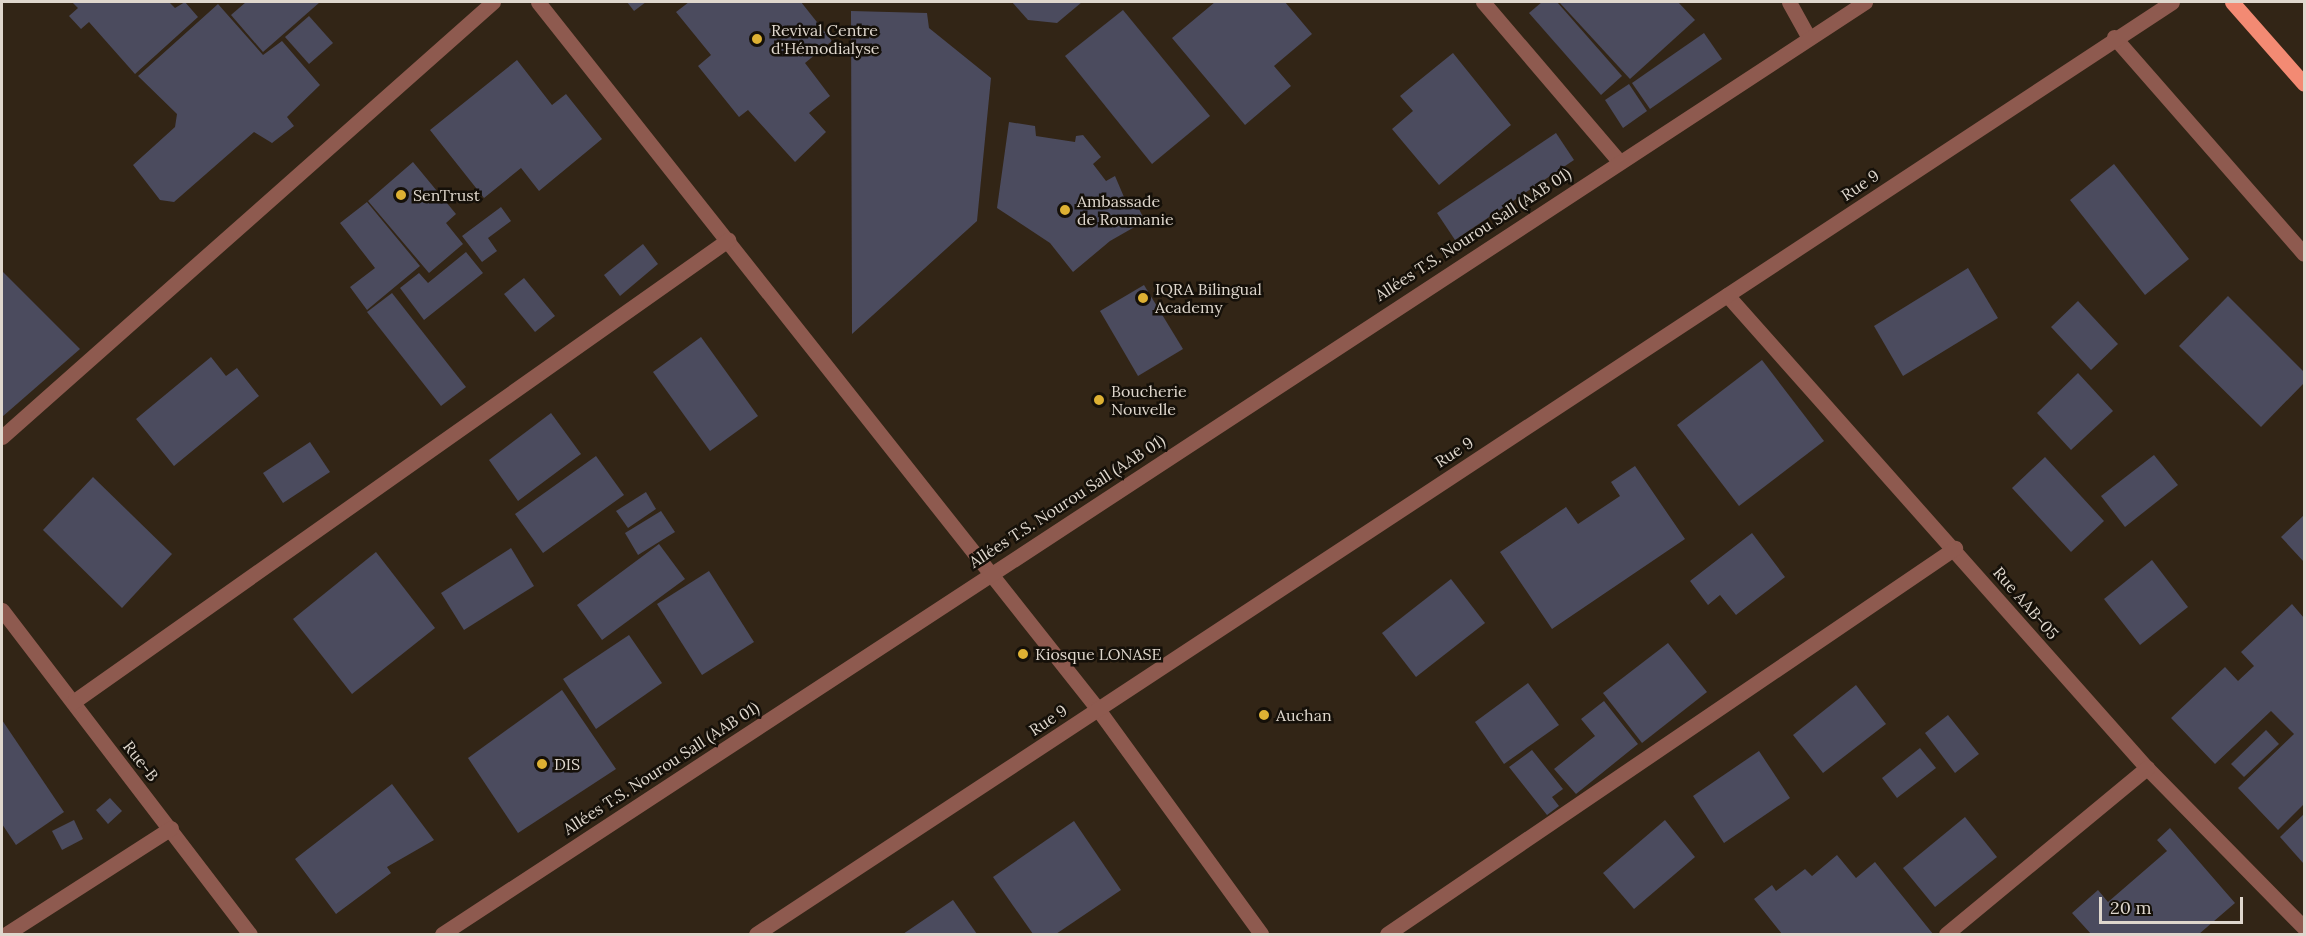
<!DOCTYPE html>
<html>
<head>
<meta charset="utf-8">
<style>
	body { margin:0 }
	#map { position:relative; width:2306px; height:936px; overflow:hidden; background:#322516; font-family:Lora,serif }
	div>[style] { position:absolute }
	[style*='--x'] { left:calc(var(--x)*1px); top:calc(var(--y)*1px); width:calc(var(--w)*1px); rotate:calc(var(--a)*1deg) }
	.building>* { inset:0; background:#4b4b5e }
	.minor>* { height:15px; margin:-7.5px; padding:0 7.5px; transform-origin:7.5px; border-radius:7.5px; background:#8e5a4f }
	.major>* { height:15px; margin:-7.5px; padding:0 7.5px; transform-origin:7.5px; border-radius:7.5px; background:#f38a73 }
	.dots>* { width:16px; height:16px; translate:-50% -50%; box-sizing:border-box; border:3px solid #151009; border-radius:50% }
	span { translate:-50% -50%; white-space:nowrap; text-align:center; line-height:1.15; -webkit-text-stroke:5px #151009; paint-order:stroke }
	.poi-label { font-size:16px; color:#dfd7cd }
	.left { translate:0 -50%; text-align:left }
	.street-label { font-size:16px; color:#dfd7cd }
	.frame { position:absolute; inset:0; border:3px solid #dfd7cd; pointer-events:none }
	.scale { position:absolute; left:2099px; top:897px; width:144px; height:27px; box-sizing:border-box; border:3px solid #dfd7cd; border-top:0; padding-left:8px; font-size:18px; line-height:21px; white-space:nowrap; color:#dfd7cd; -webkit-text-stroke:4px #151009; paint-order:stroke }
</style>
</head>
<body>
<div id="map">
	<div class="building">
		<div style="clip-path:polygon(72px 2px,169px 2px,175px 8px,185px 2px,198px 17px,135px 74px,89px 22px,81px 29px,69px 16px,78px 8px)"></div>
		<div style="clip-path:polygon(246px 2px,320px 2px,263px 52px,231px 15px)"></div>
		<div style="clip-path:polygon(627px 2px,646px 2px,634px 11px)"></div>
		<div style="clip-path:polygon(689px 2px,801px 2px,832px 41px,805px 63px,830px 96px,809px 113px,826px 132px,795px 162px,748px 110px,739px 117px,698px 66px,711px 55px,676px 12px)"></div>
		<div style="clip-path:polygon(1012px 2px,1082px 2px,1057px 23px,1028px 20px)"></div>
		<div style="clip-path:polygon(1215px 2px,1285px 2px,1312px 34px,1274px 66px,1291px 86px,1245px 125px,1172px 38px)"></div>
		<div style="clip-path:polygon(1542px 2px,1557px 2px,1622px 76px,1601px 95px,1529px 13px)"></div>
		<div style="clip-path:polygon(1559px 2px,1678px 2px,1695px 20px,1630px 79px)"></div>
		<div style="clip-path:polygon(218px 4px,263px 55px,282px 41px,320px 85px,287px 117px,294px 126px,272px 143px,254px 132px,174px 202px,160px 200px,133px 165px,175px 127px,177px 114px,138px 76px)"></div>
		<div style="clip-path:polygon(1123px 10px,1210px 116px,1152px 164px,1065px 56px)"></div>
		<div style="clip-path:polygon(851px 11px,927px 13px,929px 28px,991px 78px,977px 221px,852px 334px)"></div>
		<div style="clip-path:polygon(309px 16px,333px 43px,309px 64px,285px 37px)"></div>
		<div style="clip-path:polygon(1704px 33px,1722px 59px,1650px 109px,1632px 83px)"></div>
		<div style="clip-path:polygon(1453px 53px,1511px 125px,1439px 185px,1392px 129px,1413px 111px,1400px 96px)"></div>
		<div style="clip-path:polygon(517px 60px,552px 105px,566px 94px,602px 139px,539px 191px,521px 168px,484px 198px,430px 130px)"></div>
		<div style="clip-path:polygon(1629px 84px,1647px 111px,1623px 128px,1605px 100px)"></div>
		<div style="clip-path:polygon(1009px 122px,1035px 126px,1036px 136px,1075px 142px,1076px 136px,1083px 135px,1101px 157px,1093px 164px,1106px 181px,1115px 176px,1127px 204px,1137px 205px,1145px 221px,1110px 241px,1073px 272px,1050px 243px,997px 208px)"></div>
		<div style="clip-path:polygon(1556px 133px,1574px 160px,1455px 240px,1437px 213px)"></div>
		<div style="clip-path:polygon(413px 162px,456px 214px,446px 223px,463px 244px,429px 273px,368px 201px)"></div>
		<div style="clip-path:polygon(2114px 164px,2189px 259px,2145px 295px,2070px 200px)"></div>
		<div style="clip-path:polygon(367px 202px,420px 266px,367px 310px,350px 287px,375px 268px,340px 223px)"></div>
		<div style="clip-path:polygon(501px 207px,511px 221px,488px 238px,497px 251px,482px 262px,462px 236px)"></div>
		<div style="clip-path:polygon(643px 244px,658px 264px,620px 296px,604px 275px)"></div>
		<div style="clip-path:polygon(466px 252px,483px 273px,424px 320px,400px 288px,419px 273px,428px 283px)"></div>
		<div style="clip-path:polygon(1968px 268px,1998px 318px,1903px 376px,1874px 326px)"></div>
		<div style="clip-path:polygon(2px 271px,80px 349px,2px 417px)"></div>
		<div style="clip-path:polygon(524px 278px,555px 316px,535px 332px,504px 294px)"></div>
		<div style="clip-path:polygon(1144px 285px,1183px 349px,1138px 376px,1100px 311px)"></div>
		<div style="clip-path:polygon(392px 293px,466px 387px,441px 406px,367px 312px)"></div>
		<div style="clip-path:polygon(2228px 296px,2304px 372px,2304px 383px,2261px 427px,2179px 346px)"></div>
		<div style="clip-path:polygon(2078px 301px,2118px 344px,2091px 370px,2051px 327px)"></div>
		<div style="clip-path:polygon(701px 337px,758px 416px,710px 451px,653px 372px)"></div>
		<div style="clip-path:polygon(211px 357px,226px 376px,237px 368px,259px 396px,174px 466px,136px 419px)"></div>
		<div style="clip-path:polygon(1762px 360px,1824px 441px,1739px 506px,1677px 425px)"></div>
		<div style="clip-path:polygon(2078px 373px,2113px 411px,2071px 450px,2037px 413px)"></div>
		<div style="clip-path:polygon(551px 413px,581px 454px,518px 501px,489px 460px)"></div>
		<div style="clip-path:polygon(310px 442px,330px 472px,283px 503px,263px 473px)"></div>
		<div style="clip-path:polygon(2154px 455px,2178px 485px,2125px 527px,2101px 496px)"></div>
		<div style="clip-path:polygon(596px 456px,624px 495px,543px 553px,515px 514px)"></div>
		<div style="clip-path:polygon(2045px 457px,2104px 521px,2071px 552px,2012px 488px)"></div>
		<div style="clip-path:polygon(1635px 466px,1685px 539px,1552px 629px,1500px 552px,1566px 507px,1578px 524px,1620px 496px,1611px 482px)"></div>
		<div style="clip-path:polygon(93px 477px,172px 554px,122px 608px,43px 530px)"></div>
		<div style="clip-path:polygon(646px 492px,656px 509px,628px 528px,616px 511px)"></div>
		<div style="clip-path:polygon(661px 511px,675px 532px,638px 555px,625px 533px)"></div>
		<div style="clip-path:polygon(2304px 515px,2304px 562px,2281px 537px)"></div>
		<div style="clip-path:polygon(1752px 533px,1785px 577px,1736px 615px,1720px 595px,1708px 605px,1690px 581px)"></div>
		<div style="clip-path:polygon(659px 544px,685px 579px,602px 640px,577px 605px)"></div>
		<div style="clip-path:polygon(511px 548px,534px 586px,464px 630px,441px 593px)"></div>
		<div style="clip-path:polygon(376px 552px,435px 628px,352px 694px,293px 619px)"></div>
		<div style="clip-path:polygon(2152px 560px,2188px 607px,2140px 645px,2104px 599px)"></div>
		<div style="clip-path:polygon(709px 571px,754px 642px,702px 675px,657px 604px)"></div>
		<div style="clip-path:polygon(1451px 579px,1485px 623px,1416px 677px,1382px 633px)"></div>
		<div style="clip-path:polygon(2292px 604px,2304px 618px,2304px 804px,2278px 830px,2238px 788px,2294px 734px,2271px 711px,2215px 764px,2171px 718px,2225px 667px,2238px 681px,2254px 666px,2241px 652px)"></div>
		<div style="clip-path:polygon(629px 635px,662px 683px,596px 729px,563px 679px)"></div>
		<div style="clip-path:polygon(1668px 643px,1707px 692px,1642px 743px,1603px 693px)"></div>
		<div style="clip-path:polygon(1528px 683px,1559px 725px,1504px 764px,1475px 722px)"></div>
		<div style="clip-path:polygon(1856px 685px,1886px 724px,1823px 773px,1793px 735px)"></div>
		<div style="clip-path:polygon(562px 690px,616px 769px,518px 833px,468px 758px)"></div>
		<div style="clip-path:polygon(1604px 701px,1638px 744px,1576px 794px,1554px 769px,1595px 736px,1581px 719px)"></div>
		<div style="clip-path:polygon(1948px 715px,1979px 754px,1955px 773px,1925px 733px)"></div>
		<div style="clip-path:polygon(2px 720px,64px 812px,16px 845px,2px 824px)"></div>
		<div style="clip-path:polygon(2266px 730px,2279px 744px,2244px 777px,2231px 764px)"></div>
		<div style="clip-path:polygon(1920px 748px,1936px 768px,1897px 798px,1882px 778px)"></div>
		<div style="clip-path:polygon(1532px 750px,1563px 789px,1552px 797px,1559px 806px,1547px 815px,1509px 767px)"></div>
		<div style="clip-path:polygon(1759px 751px,1790px 798px,1724px 843px,1693px 796px)"></div>
		<div style="clip-path:polygon(392px 784px,434px 840px,387px 867px,391px 873px,336px 914px,295px 859px)"></div>
		<div style="clip-path:polygon(110px 798px,122px 811px,108px 824px,96px 810px)"></div>
		<div style="clip-path:polygon(2304px 814px,2304px 864px,2280px 837px)"></div>
		<div style="clip-path:polygon(1965px 817px,1997px 857px,1935px 907px,1903px 868px)"></div>
		<div style="clip-path:polygon(74px 820px,83px 839px,62px 850px,52px 831px)"></div>
		<div style="clip-path:polygon(1665px 820px,1695px 857px,1634px 909px,1603px 873px)"></div>
		<div style="clip-path:polygon(1074px 821px,1121px 890px,1056px 934px,1033px 934px,993px 877px)"></div>
		<div style="clip-path:polygon(2170px 828px,2235px 903px,2199px 934px,2091px 934px,2072px 913px,2098px 890px,2108px 902px,2167px 851px,2157px 840px)"></div>
		<div style="clip-path:polygon(1837px 855px,1856px 878px,1875px 862px,1933px 934px,1782px 934px,1754px 899px,1772px 885px,1776px 891px,1805px 869px,1812px 876px)"></div>
		<div style="clip-path:polygon(953px 900px,977px 934px,903px 934px)"></div>
	</div>
	<div class="minor">
		<div style="--x:538;--y:2;--w:901;--a:51.63"></div>
		<div style="--x:1097;--y:708;--w:279;--a:54"></div>
		<div style="--x:1483;--y:2;--w:208;--a:49.5"></div>
		<div style="--x:1789;--y:2;--w:39;--a:61"></div>
		<div style="--x:2114;--y:37;--w:288;--a:48.8"></div>
		<div style="--x:1727;--y:295;--w:633;--a:48.4"></div>
		<div style="--x:2147;--y:768;--w:224;--a:45.5"></div>
		<div style="--x:2;--y:437;--w:656;--a:-41.54"></div>
		<div style="--x:2;--y:610;--w:408;--a:52.6"></div>
		<div style="--x:73;--y:702;--w:802;--a:-35.2"></div>
		<div style="--x:6;--y:934;--w:196;--a:-32.7"></div>
		<div style="--x:442;--y:934;--w:1701;--a:-33.22"></div>
		<div style="--x:756;--y:934;--w:1695;--a:-33.35"></div>
		<div style="--x:1387;--y:934;--w:687;--a:-34.2"></div>
		<div style="--x:1946;--y:934;--w:261;--a:-39.6"></div>
	</div>
	<div class="major">
		<div style="--x:2232;--y:2;--w:109;--a:48.7"></div>
	</div>
	<div class="dots">
		<div style="left:757px;top:39px;background:#deb133"></div>
		<div style="left:401px;top:195px;background:#deb133"></div>
		<div style="left:1065px;top:210px;background:#deb133"></div>
		<div style="left:1143px;top:298px;background:#deb133"></div>
		<div style="left:1099px;top:400px;background:#deb133"></div>
		<div style="left:1023px;top:654px;background:#deb133"></div>
		<div style="left:1264px;top:715px;background:#deb133"></div>
		<div style="left:542px;top:764px;background:#deb133"></div>
	</div>
	<div class="poi-label">
		<span class="left" style="left:771px;top:39px">Revival Centre<br>d'Hémodialyse</span>
		<span class="left" style="left:413px;top:195px">SenTrust</span>
		<span class="left" style="left:1077px;top:210px">Ambassade<br>de Roumanie</span>
		<span class="left" style="left:1155px;top:298px">IQRA Bilingual<br>Academy</span>
		<span class="left" style="left:1111px;top:400px">Boucherie<br>Nouvelle</span>
		<span class="left" style="left:1035px;top:654px">Kiosque LONASE</span>
		<span class="left" style="left:1276px;top:715px">Auchan</span>
		<span class="left" style="left:554px;top:764px">DIS</span>
	</div>
	<div class="street-label">
		<span style="left:1860px;top:185px;rotate:-34deg">Rue 9</span>
		<span style="left:1473px;top:234px;rotate:-33deg">Allées T.S. Nourou Sall (AAB 01)</span>
		<span style="left:1454px;top:452px;rotate:-33deg">Rue 9</span>
		<span style="left:1067px;top:501px;rotate:-33deg">Allées T.S. Nourou Sall (AAB 01)</span>
		<span style="left:2026px;top:603px;rotate:49deg">Rue AAB-05</span>
		<span style="left:1048px;top:720px;rotate:-34deg">Rue 9</span>
		<span style="left:141px;top:761px;rotate:52deg">Rue-B</span>
		<span style="left:661px;top:768px;rotate:-33deg">Allées T.S. Nourou Sall (AAB 01)</span>
	</div>
	<div class="frame"></div>
	<div class="scale">20 m</div>
</div>
</body>
</html>
